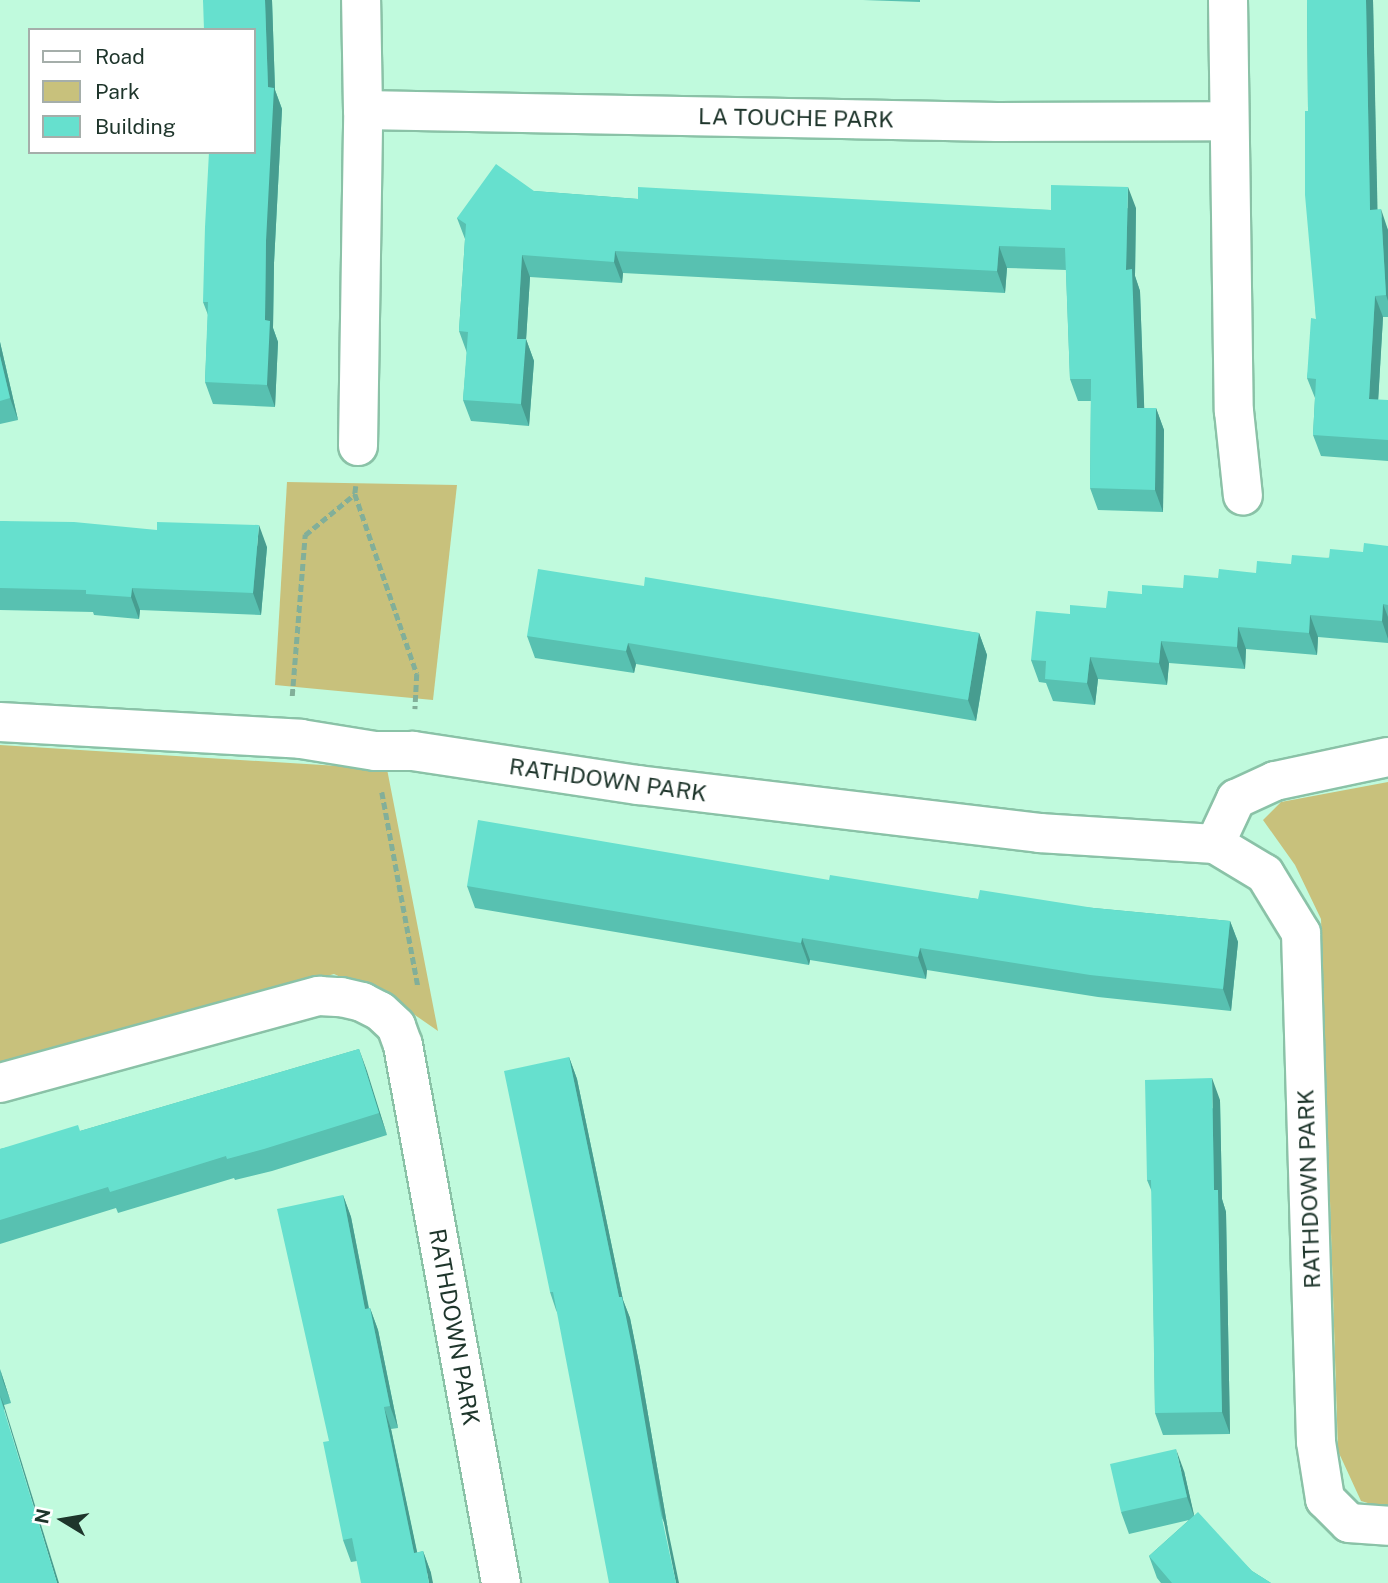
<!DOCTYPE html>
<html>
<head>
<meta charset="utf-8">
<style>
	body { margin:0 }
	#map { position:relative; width:1388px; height:1583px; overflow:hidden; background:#c0fadd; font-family:"Public Sans",sans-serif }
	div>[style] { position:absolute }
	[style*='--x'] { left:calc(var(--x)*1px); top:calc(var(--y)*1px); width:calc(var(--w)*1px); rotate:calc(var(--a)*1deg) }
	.green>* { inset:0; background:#c8c17c }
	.path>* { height:4.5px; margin-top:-2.25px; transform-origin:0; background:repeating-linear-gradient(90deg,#82af99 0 7px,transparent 0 10.5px) }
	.roads { filter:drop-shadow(2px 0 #8ac2a7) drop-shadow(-2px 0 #8ac2a7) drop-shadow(0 2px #8ac2a7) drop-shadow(0 -2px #8ac2a7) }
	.street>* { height:38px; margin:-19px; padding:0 19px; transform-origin:19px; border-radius:19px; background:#fff }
	.wall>* { inset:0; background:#58c1b1 }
	.shaded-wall>* { inset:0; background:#479d90 }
	.building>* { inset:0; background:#66e0ce }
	span { translate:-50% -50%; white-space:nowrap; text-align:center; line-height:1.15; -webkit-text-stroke:5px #fff; paint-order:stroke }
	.street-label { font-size:23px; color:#1e352b }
	.legend { position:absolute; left:28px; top:28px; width:228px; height:126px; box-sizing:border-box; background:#fff; border:2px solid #a5aeaa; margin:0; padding:9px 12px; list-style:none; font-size:21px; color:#1e352b }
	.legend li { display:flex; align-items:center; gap:14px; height:35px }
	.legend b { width:35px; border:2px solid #a5aeaa }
	.north { position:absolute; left:28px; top:1485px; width:70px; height:70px; -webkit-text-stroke:5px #fff; paint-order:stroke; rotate:281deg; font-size:19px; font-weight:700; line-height:28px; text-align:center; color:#1e352b }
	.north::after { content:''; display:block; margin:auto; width:24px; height:32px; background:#1e352b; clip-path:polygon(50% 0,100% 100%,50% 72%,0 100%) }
</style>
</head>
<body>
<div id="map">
	<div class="green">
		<div style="clip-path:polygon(287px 482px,457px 485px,433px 700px,275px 685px)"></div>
		<div style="clip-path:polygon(0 745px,387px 769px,438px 1031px,399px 1004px,334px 974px,0 1067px)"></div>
		<div style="clip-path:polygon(1388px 782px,1388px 1509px,1361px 1501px,1338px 1451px,1321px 919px,1295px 865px,1263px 820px,1281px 802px)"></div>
	</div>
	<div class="path">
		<div style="--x:356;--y:486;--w:8;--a:97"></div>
		<div style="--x:355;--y:494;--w:190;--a:71"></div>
		<div style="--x:417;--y:674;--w:35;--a:93"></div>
		<div style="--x:292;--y:696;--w:162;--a:-85.4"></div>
		<div style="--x:305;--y:535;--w:65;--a:-39.4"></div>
		<div style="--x:382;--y:792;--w:198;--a:79.5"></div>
	</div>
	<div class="roads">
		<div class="street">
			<div style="--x:1228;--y:0;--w:411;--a:89.2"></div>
			<div style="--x:1234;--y:411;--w:85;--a:84"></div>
			<div style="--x:363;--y:110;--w:634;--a:1.08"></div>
			<div style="--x:997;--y:122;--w:231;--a:-0.2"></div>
			<div style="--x:358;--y:446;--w:336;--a:-89.1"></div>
			<div style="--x:363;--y:110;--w:110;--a:-91"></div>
			<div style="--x:0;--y:722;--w:301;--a:3.2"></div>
			<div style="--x:301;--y:739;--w:75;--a:9.2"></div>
			<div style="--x:375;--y:751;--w:38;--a:0"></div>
			<div style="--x:413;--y:751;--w:228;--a:8.6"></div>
			<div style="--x:638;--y:785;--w:404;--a:6.8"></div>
			<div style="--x:1039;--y:833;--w:176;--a:3.6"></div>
			<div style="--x:1215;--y:844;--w:50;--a:-65"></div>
			<div style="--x:1236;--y:799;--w:43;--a:-24.8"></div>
			<div style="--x:1275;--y:781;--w:116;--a:-12"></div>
			<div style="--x:1215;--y:844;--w:58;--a:31"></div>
			<div style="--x:1265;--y:874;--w:69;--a:58.6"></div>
			<div style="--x:1301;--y:933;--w:509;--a:88.31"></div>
			<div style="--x:1316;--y:1442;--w:58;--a:81"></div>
			<div style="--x:1325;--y:1499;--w:34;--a:45"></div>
			<div style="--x:1349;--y:1523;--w:39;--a:4"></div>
			<div style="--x:0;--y:1083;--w:331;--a:-15.3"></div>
			<div style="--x:319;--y:996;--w:22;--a:3"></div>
			<div style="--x:341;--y:997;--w:22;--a:13"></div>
			<div style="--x:362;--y:1002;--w:20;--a:27"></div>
			<div style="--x:380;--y:1011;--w:22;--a:43"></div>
			<div style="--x:396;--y:1026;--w:20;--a:70"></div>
			<div style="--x:403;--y:1045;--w:547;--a:79.68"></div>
		</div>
	</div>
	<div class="wall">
		<div style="clip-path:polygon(203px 0,272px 0,275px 90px,282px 109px,274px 263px,273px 328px,278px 342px,275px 407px,213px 404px,205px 382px,208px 315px,203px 302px,254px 152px)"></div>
		<div style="clip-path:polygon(863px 0,920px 0,920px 2px)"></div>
		<div style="clip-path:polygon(1307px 0,1373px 0,1377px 209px,1388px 230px,1388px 317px,1383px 317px,1378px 400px,1388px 400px,1388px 461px,1321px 456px,1313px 435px,1315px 398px,1307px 378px,1316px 319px,1308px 111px)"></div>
		<div style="clip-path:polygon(534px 191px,638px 199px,1051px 210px,1136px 208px,1135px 276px,1140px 291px,1144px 408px,1156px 408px,1164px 430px,1163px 512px,1098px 510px,1090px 488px,1091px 401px,1078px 401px,1070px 379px,1066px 270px,1007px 268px,1005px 293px,623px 273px,622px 283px,530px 277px,526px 339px,534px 361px,529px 426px,471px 421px,463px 400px,467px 353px,459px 331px,465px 239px,457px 218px)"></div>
		<div style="clip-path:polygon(0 342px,18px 420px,0 424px)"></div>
		<div style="clip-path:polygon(0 521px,267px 547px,261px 615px,140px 610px,139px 619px,94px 615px,93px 612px,0 610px)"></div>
		<div style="clip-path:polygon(1388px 546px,1388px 643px,1318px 637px,1317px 655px,1246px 649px,1245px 669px,1169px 663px,1167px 685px,1098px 679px,1095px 705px,1053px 701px,1046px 683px,1039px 682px,1031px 660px,1070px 614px,1106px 608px,1142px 594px,1183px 588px,1218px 578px,1256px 573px,1291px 564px,1363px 552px)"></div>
		<div style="clip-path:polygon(644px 586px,979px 633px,987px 655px,976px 721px,636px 664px,634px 673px,535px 658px,527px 636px)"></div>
		<div style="clip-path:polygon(829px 880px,978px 899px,1094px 908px,1230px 921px,1238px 942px,1231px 1011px,1098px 997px,927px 970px,926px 979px,810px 960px,809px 965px,475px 908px,467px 886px)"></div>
		<div style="clip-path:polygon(359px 1049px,387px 1135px,272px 1171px,235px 1180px,234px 1178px,118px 1213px,116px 1208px,0 1244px,0 1149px,80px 1131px)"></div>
		<div style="clip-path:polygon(569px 1057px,577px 1079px,623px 1300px,630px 1318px,640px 1368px,668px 1530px,556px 1310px,550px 1292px)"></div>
		<div style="clip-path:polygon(1220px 1100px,1222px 1199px,1226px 1212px,1230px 1434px,1163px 1435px,1155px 1413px,1152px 1192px,1147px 1180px)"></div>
		<div style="clip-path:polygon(343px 1195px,351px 1217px,369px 1308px,370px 1308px,378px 1330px,398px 1428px,391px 1429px,417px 1553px,423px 1551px,431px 1573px,357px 1561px,351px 1562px,343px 1540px)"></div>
		<div style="clip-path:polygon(0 1369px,11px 1403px,4px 1405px,0 1583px)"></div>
		<div style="clip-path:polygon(1184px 1471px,1194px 1516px,1252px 1571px,1271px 1583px,1161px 1583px,1157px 1578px,1149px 1556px,1189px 1520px,1129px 1534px,1121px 1512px)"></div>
	</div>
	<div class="shaded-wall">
		<div style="clip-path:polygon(265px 0,272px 0,275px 90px,282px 109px,274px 263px,273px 328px,278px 342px,275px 407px,267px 385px,265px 320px,268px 87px)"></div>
		<div style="clip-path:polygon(1366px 0,1373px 0,1378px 232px,1370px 210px)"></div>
		<div style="clip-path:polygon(1128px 187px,1136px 208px,1135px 276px,1140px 291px,1145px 429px,1137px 408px,1126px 270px)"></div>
		<div style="clip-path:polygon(1381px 209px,1388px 230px,1388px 301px,1386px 295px)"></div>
		<div style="clip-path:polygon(999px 246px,1007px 268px,1005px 293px,997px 271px)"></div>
		<div style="clip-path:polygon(615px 251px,623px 273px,622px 283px,614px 262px)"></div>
		<div style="clip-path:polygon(522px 255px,530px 277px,525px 357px,526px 339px,534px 361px,529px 426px,521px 404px,517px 339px)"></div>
		<div style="clip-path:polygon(1375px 296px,1383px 317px,1377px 421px,1369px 399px)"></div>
		<div style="clip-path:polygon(0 342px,18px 420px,10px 398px,0 356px)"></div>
		<div style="clip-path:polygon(1156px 408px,1164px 430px,1163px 512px,1155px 490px)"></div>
		<div style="clip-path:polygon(259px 525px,267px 547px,261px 615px,253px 593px)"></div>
		<div style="clip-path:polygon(132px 588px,140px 610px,139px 619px,131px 597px)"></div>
		<div style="clip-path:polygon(1383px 604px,1388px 617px,1388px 639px,1382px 621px)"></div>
		<div style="clip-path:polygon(1310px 615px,1318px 637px,1317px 655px,1309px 633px)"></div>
		<div style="clip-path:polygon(1238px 627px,1246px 649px,1245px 669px,1237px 647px)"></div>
		<div style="clip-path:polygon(979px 633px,987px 655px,976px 721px,968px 700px)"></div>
		<div style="clip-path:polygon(1161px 641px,1169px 663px,1167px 685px,1159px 663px)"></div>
		<div style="clip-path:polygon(628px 643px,636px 664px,634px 673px,626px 651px)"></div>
		<div style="clip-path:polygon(1090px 657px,1098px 679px,1095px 705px,1087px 683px)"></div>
		<div style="clip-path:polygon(1230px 921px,1238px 942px,1231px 1011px,1223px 989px)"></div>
		<div style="clip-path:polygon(802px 938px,810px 960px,809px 965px,801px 943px)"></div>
		<div style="clip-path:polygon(920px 948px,927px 970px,926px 979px,918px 957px)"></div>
		<div style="clip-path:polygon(359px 1049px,367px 1071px,387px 1135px,379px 1113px)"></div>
		<div style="clip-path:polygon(569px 1057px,577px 1079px,623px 1300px,630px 1318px,640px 1368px,668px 1530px,679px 1583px,676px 1583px,619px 1297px)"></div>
		<div style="clip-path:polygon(1212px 1078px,1220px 1100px,1222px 1199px,1226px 1212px,1230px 1434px,1222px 1412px,1214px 1190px)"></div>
		<div style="clip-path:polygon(343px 1195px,351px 1217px,373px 1331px,365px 1309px)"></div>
		<div style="clip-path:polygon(370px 1308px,378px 1330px,398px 1428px,390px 1406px)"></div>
		<div style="clip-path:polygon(0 1369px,11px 1403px,3px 1381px)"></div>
		<div style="clip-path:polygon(0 1395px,4px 1405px,59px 1583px,57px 1583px)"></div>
		<div style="clip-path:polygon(384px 1407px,391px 1429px,422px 1575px,414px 1553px)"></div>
		<div style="clip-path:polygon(1176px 1449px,1184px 1471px,1195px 1519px,1187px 1497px)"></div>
		<div style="clip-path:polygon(423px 1551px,431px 1573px,433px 1583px,429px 1583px)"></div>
	</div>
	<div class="building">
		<div style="clip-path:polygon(203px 0,265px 0,268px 87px,274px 88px,266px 241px,265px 320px,270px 321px,267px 385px,205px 382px,208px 302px,203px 302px,205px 227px,209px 152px,254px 152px,254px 30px,204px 30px)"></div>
		<div style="clip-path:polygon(1307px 0,1366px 0,1370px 210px,1381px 209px,1386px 295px,1375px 296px,1369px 399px,1388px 400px,1388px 440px,1313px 435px,1316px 379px,1307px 378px,1311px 318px,1316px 319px,1305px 195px,1305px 111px,1308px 111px)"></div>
		<div style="clip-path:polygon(496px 164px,534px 191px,638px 199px,638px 187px,1051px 210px,1051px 185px,1128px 187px,1126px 270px,1132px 269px,1137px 408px,1156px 408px,1155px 490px,1090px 488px,1091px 379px,1070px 379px,1065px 248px,999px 246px,997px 271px,615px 251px,614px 262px,522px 255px,517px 339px,526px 339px,521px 404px,463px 400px,468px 332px,459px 331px,466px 224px,457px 218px)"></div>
		<div style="clip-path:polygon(0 356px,10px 398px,0 401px)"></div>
		<div style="clip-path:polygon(0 521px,74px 522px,157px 530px,157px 522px,259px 525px,253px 593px,132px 588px,131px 597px,86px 594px,86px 590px,0 588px)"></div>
		<div style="clip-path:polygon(1364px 543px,1388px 546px,1388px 605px,1383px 604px,1382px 621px,1310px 615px,1309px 633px,1238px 627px,1237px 647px,1161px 641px,1159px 663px,1090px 657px,1087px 683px,1045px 679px,1046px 661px,1031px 660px,1036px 611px,1070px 614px,1070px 605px,1106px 608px,1108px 591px,1142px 594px,1142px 585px,1183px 588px,1184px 575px,1218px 578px,1219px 569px,1256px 573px,1257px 561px,1291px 564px,1292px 555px,1329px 558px,1330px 549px,1363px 552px)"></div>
		<div style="clip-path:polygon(538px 569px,644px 586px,645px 577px,979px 633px,968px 700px,628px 643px,626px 651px,527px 636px)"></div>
		<div style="clip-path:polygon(478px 820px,829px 880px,830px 875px,978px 899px,980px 890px,1094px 908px,1230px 921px,1223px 989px,1090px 975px,920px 948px,918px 957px,802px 938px,801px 943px,467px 886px)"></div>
		<div style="clip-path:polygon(359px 1049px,379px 1113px,264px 1149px,227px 1159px,226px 1156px,110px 1192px,108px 1187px,0 1220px,0 1149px,78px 1125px,80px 1131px)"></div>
		<div style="clip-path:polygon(569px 1057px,619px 1297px,622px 1297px,632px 1346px,660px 1509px,676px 1583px,609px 1583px,553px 1292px,550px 1292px,504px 1071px)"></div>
		<div style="clip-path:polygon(1212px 1078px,1214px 1190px,1218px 1190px,1222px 1412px,1155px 1413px,1151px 1180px,1147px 1180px,1145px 1080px)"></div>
		<div style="clip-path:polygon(343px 1195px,365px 1309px,370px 1308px,390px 1406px,384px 1407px,414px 1553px,423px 1551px,429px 1583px,361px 1583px,352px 1538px,343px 1540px,323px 1442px,329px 1441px,277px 1209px)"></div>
		<div style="clip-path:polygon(0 1397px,57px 1583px,0 1583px)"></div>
		<div style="clip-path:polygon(1176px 1449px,1187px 1497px,1121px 1512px,1110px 1464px)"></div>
		<div style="clip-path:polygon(1198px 1512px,1252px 1571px,1271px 1583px,1172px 1583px,1149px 1556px)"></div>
	</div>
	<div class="street-label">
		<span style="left:796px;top:118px;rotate:1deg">LA TOUCHE PARK</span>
		<span style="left:608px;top:780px;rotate:8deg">RATHDOWN PARK</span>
		<span style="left:1309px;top:1189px;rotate:-92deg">RATHDOWN PARK</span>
		<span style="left:454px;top:1327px;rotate:80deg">RATHDOWN PARK</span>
	</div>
	<ul class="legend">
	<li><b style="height:9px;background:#fff"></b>Road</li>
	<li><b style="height:19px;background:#c8c17c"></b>Park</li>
	<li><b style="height:19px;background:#66e0ce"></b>Building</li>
	</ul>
	<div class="north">N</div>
</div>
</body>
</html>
